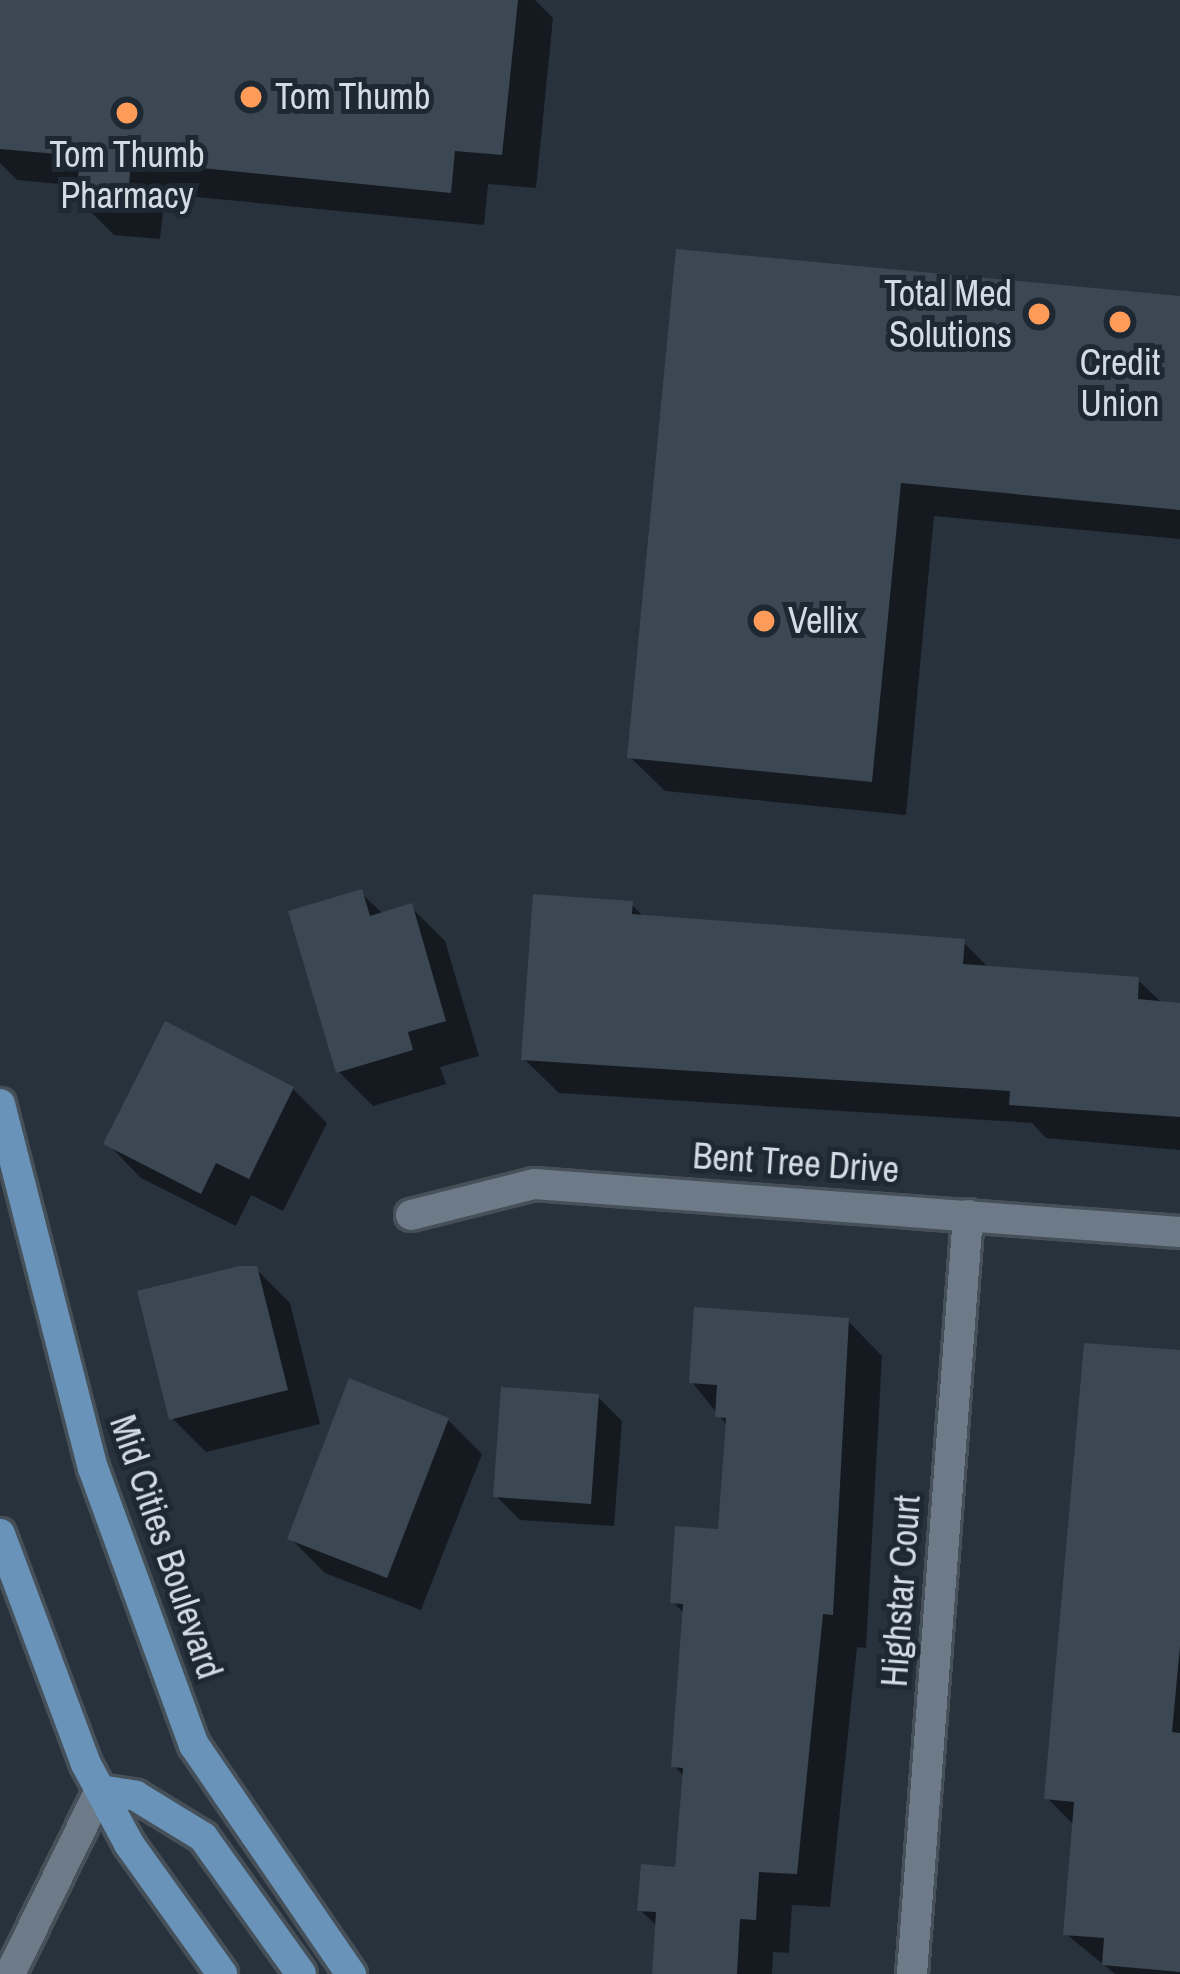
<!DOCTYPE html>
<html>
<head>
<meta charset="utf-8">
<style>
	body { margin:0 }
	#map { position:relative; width:1180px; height:1974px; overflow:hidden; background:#27323d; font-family:"Archivo Narrow",sans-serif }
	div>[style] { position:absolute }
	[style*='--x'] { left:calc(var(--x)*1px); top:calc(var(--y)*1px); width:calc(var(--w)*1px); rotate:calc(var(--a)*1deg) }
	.shadow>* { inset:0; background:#0007 }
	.building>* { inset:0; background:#3b4752 }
	.roads { filter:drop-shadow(3px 0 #465059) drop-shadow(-3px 0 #465059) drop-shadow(0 3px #465059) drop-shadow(0 -3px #465059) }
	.minor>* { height:30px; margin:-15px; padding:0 15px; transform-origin:15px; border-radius:15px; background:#6d7a87 }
	.major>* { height:30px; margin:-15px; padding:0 15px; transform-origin:15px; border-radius:15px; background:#6993b9 }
	.dots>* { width:33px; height:33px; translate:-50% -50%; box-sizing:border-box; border:6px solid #1d2833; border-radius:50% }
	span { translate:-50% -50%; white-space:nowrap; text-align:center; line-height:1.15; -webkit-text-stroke:10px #1d2833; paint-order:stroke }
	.poi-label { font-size:36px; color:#d4dce3 }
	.left { translate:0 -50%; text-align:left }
	.right { translate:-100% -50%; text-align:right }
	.street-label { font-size:36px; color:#d4dce3 }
</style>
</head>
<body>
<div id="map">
	<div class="shadow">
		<div style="clip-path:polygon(0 0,535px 0,553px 18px,536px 188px,488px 184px,484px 225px,165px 194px,160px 239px,114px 235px,80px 201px,81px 186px,17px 180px,0 163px)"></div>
		<div style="clip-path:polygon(678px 252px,1180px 299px,1180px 539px,934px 516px,906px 815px,665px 791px,630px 757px)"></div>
		<div style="clip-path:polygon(361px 893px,384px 915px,411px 907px,445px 941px,479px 1056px,440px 1067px,446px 1084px,373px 1106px,338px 1071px)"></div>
		<div style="clip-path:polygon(631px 904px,646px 919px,963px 942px,990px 969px,1138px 980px,1163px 1004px,1180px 1006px,1180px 1150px,1046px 1138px,1032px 1123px,559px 1093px,524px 1059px)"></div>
		<div style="clip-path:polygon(293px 1089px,327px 1123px,283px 1211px,251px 1195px,236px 1226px,141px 1178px,107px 1143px)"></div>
		<div style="clip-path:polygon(256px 1269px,290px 1303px,320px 1424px,206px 1452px,172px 1418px)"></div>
		<div style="clip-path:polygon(848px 1321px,882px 1356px,866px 1648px,857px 1647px,830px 1907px,792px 1905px,789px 1953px,773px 1952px,772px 1974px,655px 1974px,658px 1927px,640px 1910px,678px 1871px,686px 1778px,674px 1766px,685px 1614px,673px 1602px,721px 1532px,728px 1427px,692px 1382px)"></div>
		<div style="clip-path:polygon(1180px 1353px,1180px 1974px,1115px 1974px,1066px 1934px,1075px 1826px,1047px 1798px)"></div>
		<div style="clip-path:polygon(598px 1397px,622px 1421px,614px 1526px,520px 1520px,496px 1496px)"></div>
		<div style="clip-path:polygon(448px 1420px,482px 1454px,421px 1610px,325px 1573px,290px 1538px)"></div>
	</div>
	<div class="building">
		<div style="clip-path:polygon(0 0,518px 0,502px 155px,455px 151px,451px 193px,131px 161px,127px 207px,76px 202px,80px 156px,0 149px)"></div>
		<div style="clip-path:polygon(676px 249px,1180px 296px,1180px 510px,901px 483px,872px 782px,627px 758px)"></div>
		<div style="clip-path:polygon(362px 889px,370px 916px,412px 903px,446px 1021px,408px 1032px,413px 1050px,336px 1073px,288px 911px)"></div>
		<div style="clip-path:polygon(533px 894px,633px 901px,632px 914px,965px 939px,963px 964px,1139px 977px,1138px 999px,1180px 1003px,1180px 1117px,1009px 1105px,1010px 1091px,521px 1060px)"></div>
		<div style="clip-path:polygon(165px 1021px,294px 1087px,249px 1179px,216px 1163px,201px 1194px,103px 1144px)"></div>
		<div style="clip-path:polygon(239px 1266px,257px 1266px,288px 1390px,169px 1420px,137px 1291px)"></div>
		<div style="clip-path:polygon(694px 1307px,849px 1318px,833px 1615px,823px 1614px,797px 1874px,759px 1872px,756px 1920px,740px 1919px,737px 1974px,652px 1974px,656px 1912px,637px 1911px,641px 1864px,675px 1867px,683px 1768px,671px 1767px,683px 1604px,670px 1603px,675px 1526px,718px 1529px,726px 1418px,715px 1417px,717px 1385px,689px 1383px)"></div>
		<div style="clip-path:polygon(1084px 1343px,1180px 1350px,1180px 1646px,1172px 1732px,1180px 1733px,1180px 1972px,1102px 1965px,1104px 1938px,1063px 1935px,1074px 1802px,1044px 1799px)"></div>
		<div style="clip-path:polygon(349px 1378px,449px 1418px,387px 1578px,287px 1539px)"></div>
		<div style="clip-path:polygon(501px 1387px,599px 1394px,591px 1504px,493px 1497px)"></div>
	</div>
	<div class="roads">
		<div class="minor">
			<div style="--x:411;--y:1215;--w:127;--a:-14.1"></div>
			<div style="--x:534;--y:1184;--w:648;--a:4.25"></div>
			<div style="--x:10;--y:1974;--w:205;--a:-63.9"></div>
			<div style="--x:912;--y:1974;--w:761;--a:-85.78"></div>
		</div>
		<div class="major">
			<div style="--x:0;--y:1104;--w:376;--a:75.7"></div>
			<div style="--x:93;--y:1468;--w:295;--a:70"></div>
			<div style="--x:194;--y:1745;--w:278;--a:55.6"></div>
			<div style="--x:0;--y:1534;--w:246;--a:69.5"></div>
			<div style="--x:86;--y:1764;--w:91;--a:61.7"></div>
			<div style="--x:129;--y:1844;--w:160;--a:54.4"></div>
			<div style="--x:100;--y:1790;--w:36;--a:9"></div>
			<div style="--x:136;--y:1796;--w:79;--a:31.5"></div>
			<div style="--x:203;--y:1837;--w:168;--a:54.4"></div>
		</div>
	</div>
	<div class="dots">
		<div style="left:251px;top:97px;background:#fe9b58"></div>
		<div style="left:127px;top:113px;background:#fe9b58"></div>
		<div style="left:1039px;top:314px;background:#fe9b58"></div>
		<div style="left:1120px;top:322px;background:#fe9b58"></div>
		<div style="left:764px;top:621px;background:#fe9b58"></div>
	</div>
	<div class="poi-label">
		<span class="left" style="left:275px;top:97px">Tom Thumb</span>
		<span style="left:127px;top:175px">Tom Thumb<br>Pharmacy</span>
		<span class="right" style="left:1012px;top:314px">Total Med<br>Solutions</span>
		<span style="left:1120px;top:383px">Credit<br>Union</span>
		<span class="left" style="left:788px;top:621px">Vellix</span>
	</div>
	<div class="street-label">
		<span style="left:796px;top:1163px;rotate:4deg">Bent Tree Drive</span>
		<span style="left:166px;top:1547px;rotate:71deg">Mid Cities Boulevard</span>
		<span style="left:901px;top:1591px;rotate:-86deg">Highstar Court</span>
	</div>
</div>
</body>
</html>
